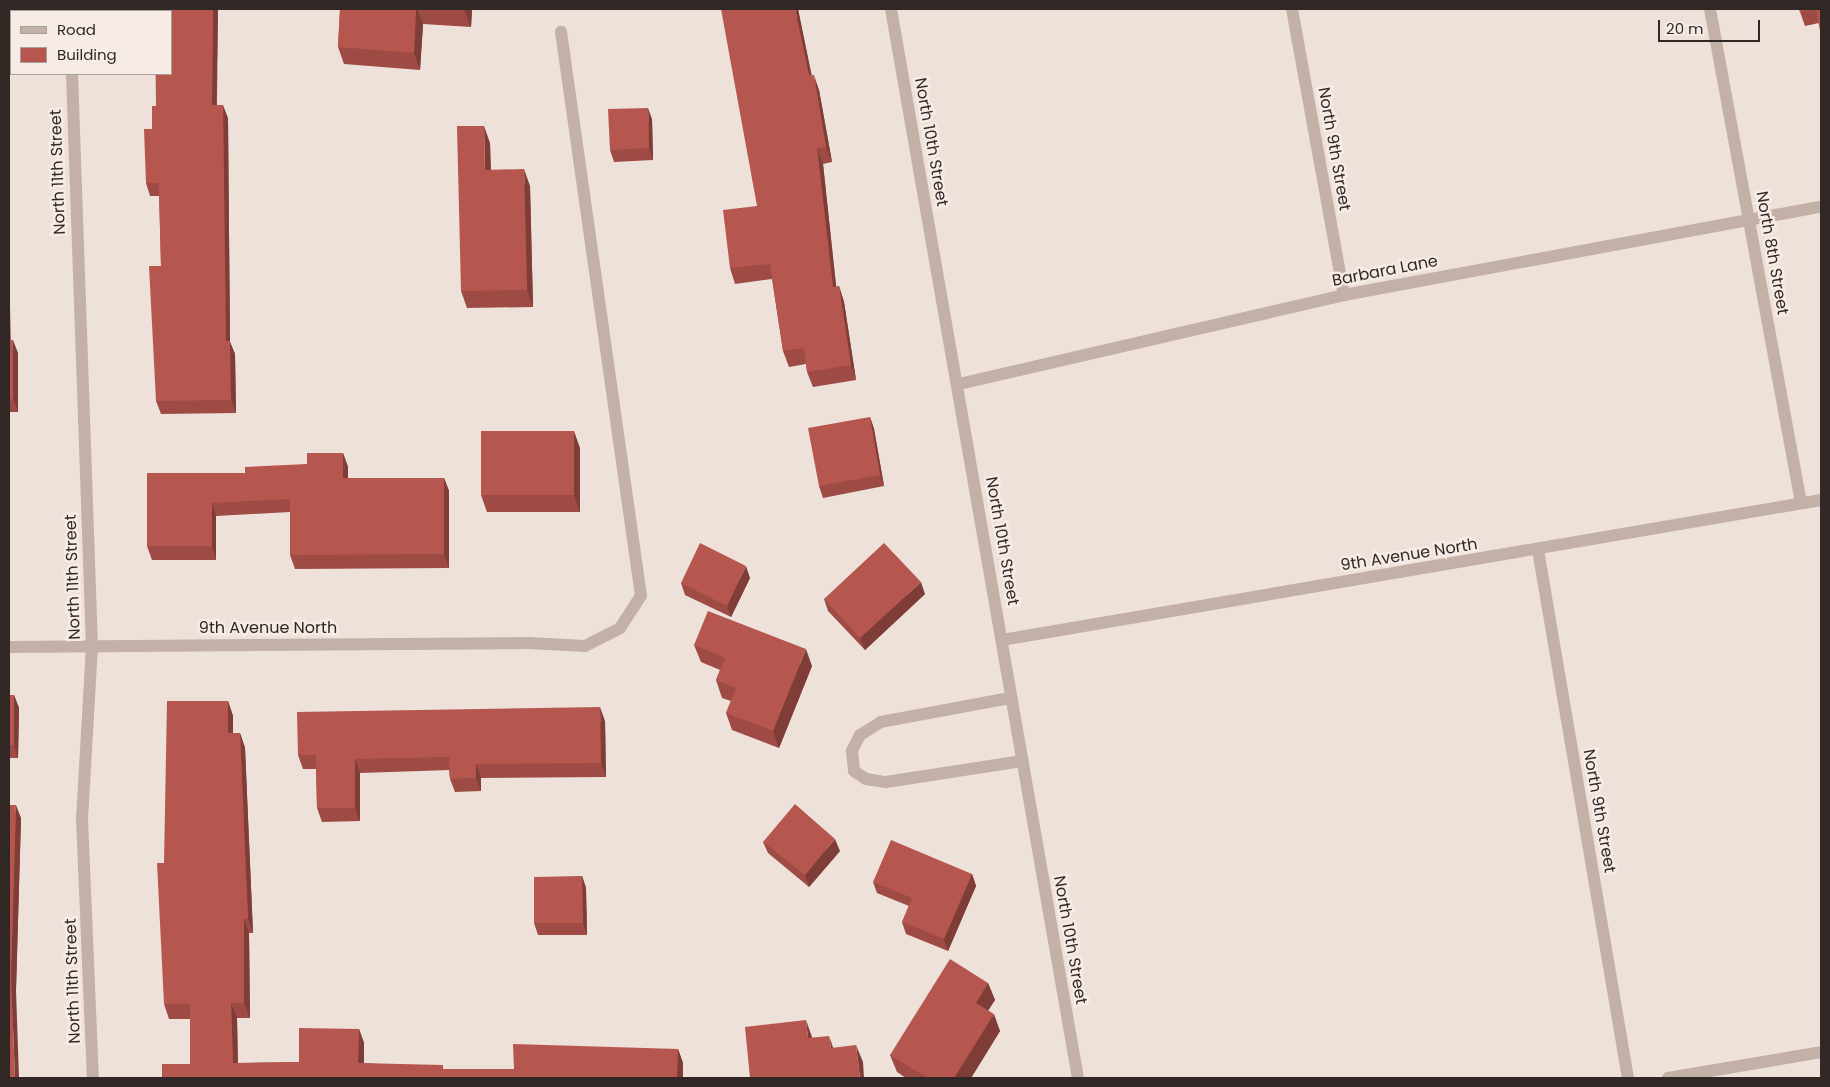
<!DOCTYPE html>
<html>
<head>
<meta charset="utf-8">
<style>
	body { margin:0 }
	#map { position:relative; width:1830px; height:1087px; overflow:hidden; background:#ede1d9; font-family:Poppins,sans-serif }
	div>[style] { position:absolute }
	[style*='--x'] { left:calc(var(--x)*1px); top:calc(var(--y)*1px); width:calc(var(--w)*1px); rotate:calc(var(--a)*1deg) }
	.lane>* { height:12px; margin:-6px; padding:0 6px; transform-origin:6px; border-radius:6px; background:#c3b0a7 }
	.street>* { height:12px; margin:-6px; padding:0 6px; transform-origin:6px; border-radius:6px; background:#c3b0a7 }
	.wall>* { inset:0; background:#9d4b44 }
	.shaded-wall>* { inset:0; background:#7f3d37 }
	.building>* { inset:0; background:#b6574f }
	span { translate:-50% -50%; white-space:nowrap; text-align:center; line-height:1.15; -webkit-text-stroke:5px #f6ebe5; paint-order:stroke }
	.street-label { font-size:16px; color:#312826 }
	.frame { position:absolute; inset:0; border:10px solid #312826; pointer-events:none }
	.legend { position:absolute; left:10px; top:10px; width:162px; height:65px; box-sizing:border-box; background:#f6ebe5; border:1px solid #a79d99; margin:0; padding:6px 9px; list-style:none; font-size:15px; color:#312826 }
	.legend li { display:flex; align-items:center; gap:10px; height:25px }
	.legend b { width:25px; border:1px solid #a79d99 }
	.scale { position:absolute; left:1658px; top:20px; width:102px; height:22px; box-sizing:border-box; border:2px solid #312826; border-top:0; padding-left:6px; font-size:15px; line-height:18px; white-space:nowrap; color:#312826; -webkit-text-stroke:4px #f6ebe5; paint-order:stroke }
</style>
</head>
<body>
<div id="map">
	<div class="lane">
		<div style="--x:528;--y:643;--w:57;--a:3"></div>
		<div style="--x:585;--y:646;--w:39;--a:-27"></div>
		<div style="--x:620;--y:628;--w:38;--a:-57"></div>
		<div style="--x:641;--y:596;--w:570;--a:-98.07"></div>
	</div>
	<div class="street">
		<div style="--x:72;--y:9;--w:2;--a:90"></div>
		<div style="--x:891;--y:9;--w:1085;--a:80.08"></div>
		<div style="--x:1292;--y:9;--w:291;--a:79.7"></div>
		<div style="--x:1710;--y:9;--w:502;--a:79.56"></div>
		<div style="--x:72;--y:74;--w:572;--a:88"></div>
		<div style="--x:92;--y:646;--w:172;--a:93.3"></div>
		<div style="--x:82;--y:818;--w:260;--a:87.6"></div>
		<div style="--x:959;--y:384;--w:395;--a:-13"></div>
		<div style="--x:1344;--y:295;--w:485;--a:-10.5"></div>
		<div style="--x:1538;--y:550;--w:536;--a:80.33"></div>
		<div style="--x:1002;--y:640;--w:831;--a:-9.7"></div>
		<div style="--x:9;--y:647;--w:519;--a:-0.44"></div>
		<div style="--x:1010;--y:698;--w:131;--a:169.5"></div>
		<div style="--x:881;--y:722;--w:25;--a:148"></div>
		<div style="--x:860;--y:735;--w:18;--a:117"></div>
		<div style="--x:852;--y:751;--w:20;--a:84"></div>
		<div style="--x:854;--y:771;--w:14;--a:34"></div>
		<div style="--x:866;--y:779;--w:20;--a:9"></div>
		<div style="--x:886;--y:782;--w:138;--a:-8.8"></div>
		<div style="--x:1668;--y:1078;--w:155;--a:-9.6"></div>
	</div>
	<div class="wall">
		<div style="clip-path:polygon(155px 9px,218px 9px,217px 105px,228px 118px,230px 342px,235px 354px,236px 413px,161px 414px,156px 401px,161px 266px,159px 196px,150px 196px,146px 183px,152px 129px,156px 106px)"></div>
		<div style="clip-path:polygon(340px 9px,472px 9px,471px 27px,423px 24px,420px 70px,344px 64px,338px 47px)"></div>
		<div style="clip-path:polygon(798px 9px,811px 75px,819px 90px,832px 162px,823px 164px,836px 287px,839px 286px,844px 302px,856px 380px,813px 387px,807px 372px,806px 364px,789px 367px,783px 351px,772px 279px,735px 284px,730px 268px,757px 206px)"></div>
		<div style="clip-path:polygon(1799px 9px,1821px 9px,1819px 23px,1805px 26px)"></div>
		<div style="clip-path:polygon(652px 119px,653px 160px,614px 162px,610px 150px)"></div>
		<div style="clip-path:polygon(490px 143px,491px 170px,530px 186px,533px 307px,467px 308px,461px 291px)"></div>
		<div style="clip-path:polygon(9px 257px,10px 340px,18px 353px,18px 412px,10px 412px,10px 490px,9px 490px)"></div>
		<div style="clip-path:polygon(870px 417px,874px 429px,884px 486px,823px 498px,819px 486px)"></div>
		<div style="clip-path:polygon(580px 448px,580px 512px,487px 512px,481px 495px)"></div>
		<div style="clip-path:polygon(343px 453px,348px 467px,348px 478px,444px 478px,449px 491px,449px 568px,295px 569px,290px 555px,290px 512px,216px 516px,216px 560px,152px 560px,147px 546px,245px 473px,307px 464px)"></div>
		<div style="clip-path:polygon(750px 578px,731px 617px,685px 595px,681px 583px)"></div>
		<div style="clip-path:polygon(925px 594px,865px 650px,828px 611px,824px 599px)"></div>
		<div style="clip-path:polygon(694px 645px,812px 666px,779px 748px,732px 730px,726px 713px,731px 701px,722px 698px,716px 680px,720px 670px,701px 662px)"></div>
		<div style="clip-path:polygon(9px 695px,14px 695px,19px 708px,18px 758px,9px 758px,10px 805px,21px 818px,16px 990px,9px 1078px)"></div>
		<div style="clip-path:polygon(228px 701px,233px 716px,233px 733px,240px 733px,245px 748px,253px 933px,249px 933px,250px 1018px,237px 1018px,238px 1063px,299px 1062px,359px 1029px,364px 1043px,364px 1063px,445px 1069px,514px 1069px,678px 1049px,683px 1063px,683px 1078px,190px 1064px,190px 1019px,169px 1019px,164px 1004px,164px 863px)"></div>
		<div style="clip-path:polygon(605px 721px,606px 777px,481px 778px,481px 791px,455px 792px,450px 779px,449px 770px,360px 773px,360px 821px,322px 822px,317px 808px,316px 769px,303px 769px,298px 755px)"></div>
		<div style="clip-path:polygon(763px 842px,840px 851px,809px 887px,768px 853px)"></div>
		<div style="clip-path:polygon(972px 874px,976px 886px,948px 951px,906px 934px,902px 922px,909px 906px,877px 893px,873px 882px)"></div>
		<div style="clip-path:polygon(582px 876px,586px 888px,587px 935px,538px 935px,534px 923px)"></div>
		<div style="clip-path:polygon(988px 983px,995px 1000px,988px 1010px,1000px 1031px,971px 1078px,906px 1078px,897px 1072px,890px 1055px)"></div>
	</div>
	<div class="shaded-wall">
		<div style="clip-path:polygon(213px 9px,218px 9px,216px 118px,212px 105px)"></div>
		<div style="clip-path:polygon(416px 9px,417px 9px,423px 24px,420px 70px,414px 53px)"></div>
		<div style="clip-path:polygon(465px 9px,472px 9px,471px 27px,464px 10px)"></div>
		<div style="clip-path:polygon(795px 9px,798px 9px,815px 91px,809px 75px)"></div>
		<div style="clip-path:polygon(814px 75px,819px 90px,832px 162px,826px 147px)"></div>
		<div style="clip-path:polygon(223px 105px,228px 118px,230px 342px,235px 354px,236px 413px,231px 400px,226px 341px)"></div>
		<div style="clip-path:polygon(648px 108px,652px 119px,653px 160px,649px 148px)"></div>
		<div style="clip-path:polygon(484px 126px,490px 143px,491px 187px,485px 170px)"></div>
		<div style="clip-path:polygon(817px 148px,823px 164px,838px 303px,833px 287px)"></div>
		<div style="clip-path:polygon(524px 169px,530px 186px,533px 307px,527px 290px)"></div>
		<div style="clip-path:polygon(9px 257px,11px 353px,9px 348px)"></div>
		<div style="clip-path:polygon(839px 286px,844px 302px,856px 380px,851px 365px)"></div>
		<div style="clip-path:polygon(13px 340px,18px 353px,18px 412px,13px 399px)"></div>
		<div style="clip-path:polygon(9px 409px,10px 412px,10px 490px,9px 488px)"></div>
		<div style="clip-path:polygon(870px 417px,874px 429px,884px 486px,880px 475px)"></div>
		<div style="clip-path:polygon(574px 431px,580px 448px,580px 512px,574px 495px)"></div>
		<div style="clip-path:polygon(343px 453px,348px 467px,348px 491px,343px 478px)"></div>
		<div style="clip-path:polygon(444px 478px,449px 491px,449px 568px,444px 554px)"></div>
		<div style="clip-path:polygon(212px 503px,216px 516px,216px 560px,212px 546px)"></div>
		<div style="clip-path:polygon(746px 566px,750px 578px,731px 617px,727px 606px)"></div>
		<div style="clip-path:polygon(921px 582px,925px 594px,865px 650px,860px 638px)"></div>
		<div style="clip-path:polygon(806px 649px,812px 666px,779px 748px,773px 731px)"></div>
		<div style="clip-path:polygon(14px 695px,19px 708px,18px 758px,14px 745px)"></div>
		<div style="clip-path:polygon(228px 701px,233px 716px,233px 748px,228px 733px)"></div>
		<div style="clip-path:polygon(600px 707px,605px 721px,606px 777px,601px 763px)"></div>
		<div style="clip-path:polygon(240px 733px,245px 748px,253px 933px,248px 919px)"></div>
		<div style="clip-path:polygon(9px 757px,9px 758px,10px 818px,9px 815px)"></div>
		<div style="clip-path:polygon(355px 759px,360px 773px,360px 821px,355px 808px)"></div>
		<div style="clip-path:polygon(476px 764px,481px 778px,481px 791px,476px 778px)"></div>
		<div style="clip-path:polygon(16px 805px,21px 818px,16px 990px,19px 1078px,15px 1078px,11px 977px)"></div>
		<div style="clip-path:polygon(835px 839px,840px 851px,809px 887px,805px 875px)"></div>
		<div style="clip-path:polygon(972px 874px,976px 886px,948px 951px,944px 939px)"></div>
		<div style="clip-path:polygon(582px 876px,586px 888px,587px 935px,583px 923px)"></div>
		<div style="clip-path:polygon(244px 919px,249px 933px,250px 1018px,244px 1003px)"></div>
		<div style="clip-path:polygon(988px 983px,995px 1000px,982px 1020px,976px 1003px)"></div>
		<div style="clip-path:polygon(231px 1003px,237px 1018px,238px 1078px,233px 1063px)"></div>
		<div style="clip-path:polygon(994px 1014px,1000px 1031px,971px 1078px,954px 1078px)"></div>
		<div style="clip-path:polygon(806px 1020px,812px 1037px,814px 1056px,808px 1038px)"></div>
		<div style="clip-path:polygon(359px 1029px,364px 1043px,364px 1077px,358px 1063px)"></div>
		<div style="clip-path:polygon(829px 1036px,835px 1053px,831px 1048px)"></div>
		<div style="clip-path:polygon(856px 1045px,863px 1062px,864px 1078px,860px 1078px)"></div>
		<div style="clip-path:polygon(678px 1049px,683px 1063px,683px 1078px,677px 1078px)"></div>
	</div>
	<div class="building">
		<div style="clip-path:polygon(155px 9px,213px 9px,212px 105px,223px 105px,226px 341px,230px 341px,231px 400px,156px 401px,149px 266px,161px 266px,159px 183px,146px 183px,144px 129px,152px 129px,152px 106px,156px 106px,156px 74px,171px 74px,171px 11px,155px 11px)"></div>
		<div style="clip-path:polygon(340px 9px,416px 9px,414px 53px,338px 47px)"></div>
		<div style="clip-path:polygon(721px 9px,795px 9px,809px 75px,814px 75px,826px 147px,817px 148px,833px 287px,839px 286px,851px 365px,807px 372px,804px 348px,783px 351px,770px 264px,730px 268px,723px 210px,757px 206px)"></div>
		<div style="clip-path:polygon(1799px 9px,1815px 9px,1800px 12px)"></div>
		<div style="clip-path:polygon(1816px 9px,1821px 9px,1821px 36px)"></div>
		<div style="clip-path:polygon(648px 108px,649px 148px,610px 150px,608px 109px)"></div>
		<div style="clip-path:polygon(457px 126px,484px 126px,485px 170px,524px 169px,527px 290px,461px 291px)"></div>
		<div style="clip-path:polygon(9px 340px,13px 340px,13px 399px,9px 399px)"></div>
		<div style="clip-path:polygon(870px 417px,880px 475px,819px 486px,808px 428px)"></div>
		<div style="clip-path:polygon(481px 431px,574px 431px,574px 495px,481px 495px)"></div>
		<div style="clip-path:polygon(307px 453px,343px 453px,343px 478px,444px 478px,444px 554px,290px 555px,290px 499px,212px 503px,212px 546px,147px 546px,147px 473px,245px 473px,245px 467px,307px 464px)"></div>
		<div style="clip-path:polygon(700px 543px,746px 566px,727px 606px,681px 583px)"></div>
		<div style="clip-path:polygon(884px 543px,921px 582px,860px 638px,824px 599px)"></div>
		<div style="clip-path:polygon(708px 611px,806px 649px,773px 731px,726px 713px,736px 688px,716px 680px,725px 658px,694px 645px)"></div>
		<div style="clip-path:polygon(9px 695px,14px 695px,14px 745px,9px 745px)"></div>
		<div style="clip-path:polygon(167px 701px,228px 701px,228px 733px,240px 733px,248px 919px,244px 919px,244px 1003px,231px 1003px,233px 1063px,299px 1062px,299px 1028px,359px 1029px,358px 1063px,443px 1065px,443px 1069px,514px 1069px,513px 1044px,678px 1049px,677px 1078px,162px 1078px,162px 1064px,190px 1064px,190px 1004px,164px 1004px,157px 863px,164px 863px)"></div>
		<div style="clip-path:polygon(600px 707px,601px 763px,476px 764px,476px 778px,450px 779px,449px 757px,355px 759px,355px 808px,317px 808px,316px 755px,298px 755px,297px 712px)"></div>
		<div style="clip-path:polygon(795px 804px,835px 839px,805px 875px,763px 842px)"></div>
		<div style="clip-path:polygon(9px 805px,16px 805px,11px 977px,15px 1078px,9px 1078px)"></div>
		<div style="clip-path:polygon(891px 840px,972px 874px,944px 939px,902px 922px,912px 898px,873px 882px)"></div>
		<div style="clip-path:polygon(582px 876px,583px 923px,534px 923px,534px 877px)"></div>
		<div style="clip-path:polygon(950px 959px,988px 983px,976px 1003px,994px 1014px,954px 1078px,928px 1078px,890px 1055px)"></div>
		<div style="clip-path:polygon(806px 1020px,808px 1038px,829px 1036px,831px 1048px,856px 1045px,860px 1078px,750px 1078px,745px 1027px)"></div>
	</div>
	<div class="street-label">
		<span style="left:931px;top:142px;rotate:80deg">North 10th Street</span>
		<span style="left:1334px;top:149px;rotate:80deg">North 9th Street</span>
		<span style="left:58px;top:172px;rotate:-92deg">North 11th Street</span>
		<span style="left:1772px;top:253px;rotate:80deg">North 8th Street</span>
		<span style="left:1385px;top:271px;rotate:-11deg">Barbara Lane</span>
		<span style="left:1002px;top:541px;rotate:80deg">North 10th Street</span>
		<span style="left:1409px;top:555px;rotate:-9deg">9th Avenue North</span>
		<span style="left:73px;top:577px;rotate:-92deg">North 11th Street</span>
		<span style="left:268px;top:628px">9th Avenue North</span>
		<span style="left:1599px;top:811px;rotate:80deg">North 9th Street</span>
		<span style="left:1070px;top:940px;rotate:80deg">North 10th Street</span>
		<span style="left:73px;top:981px;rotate:-92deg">North 11th Street</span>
	</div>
	<div class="frame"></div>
	<ul class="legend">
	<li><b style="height:6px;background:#c3b0a7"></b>Road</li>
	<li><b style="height:14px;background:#b6574f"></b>Building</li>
	</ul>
	<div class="scale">20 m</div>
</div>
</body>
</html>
